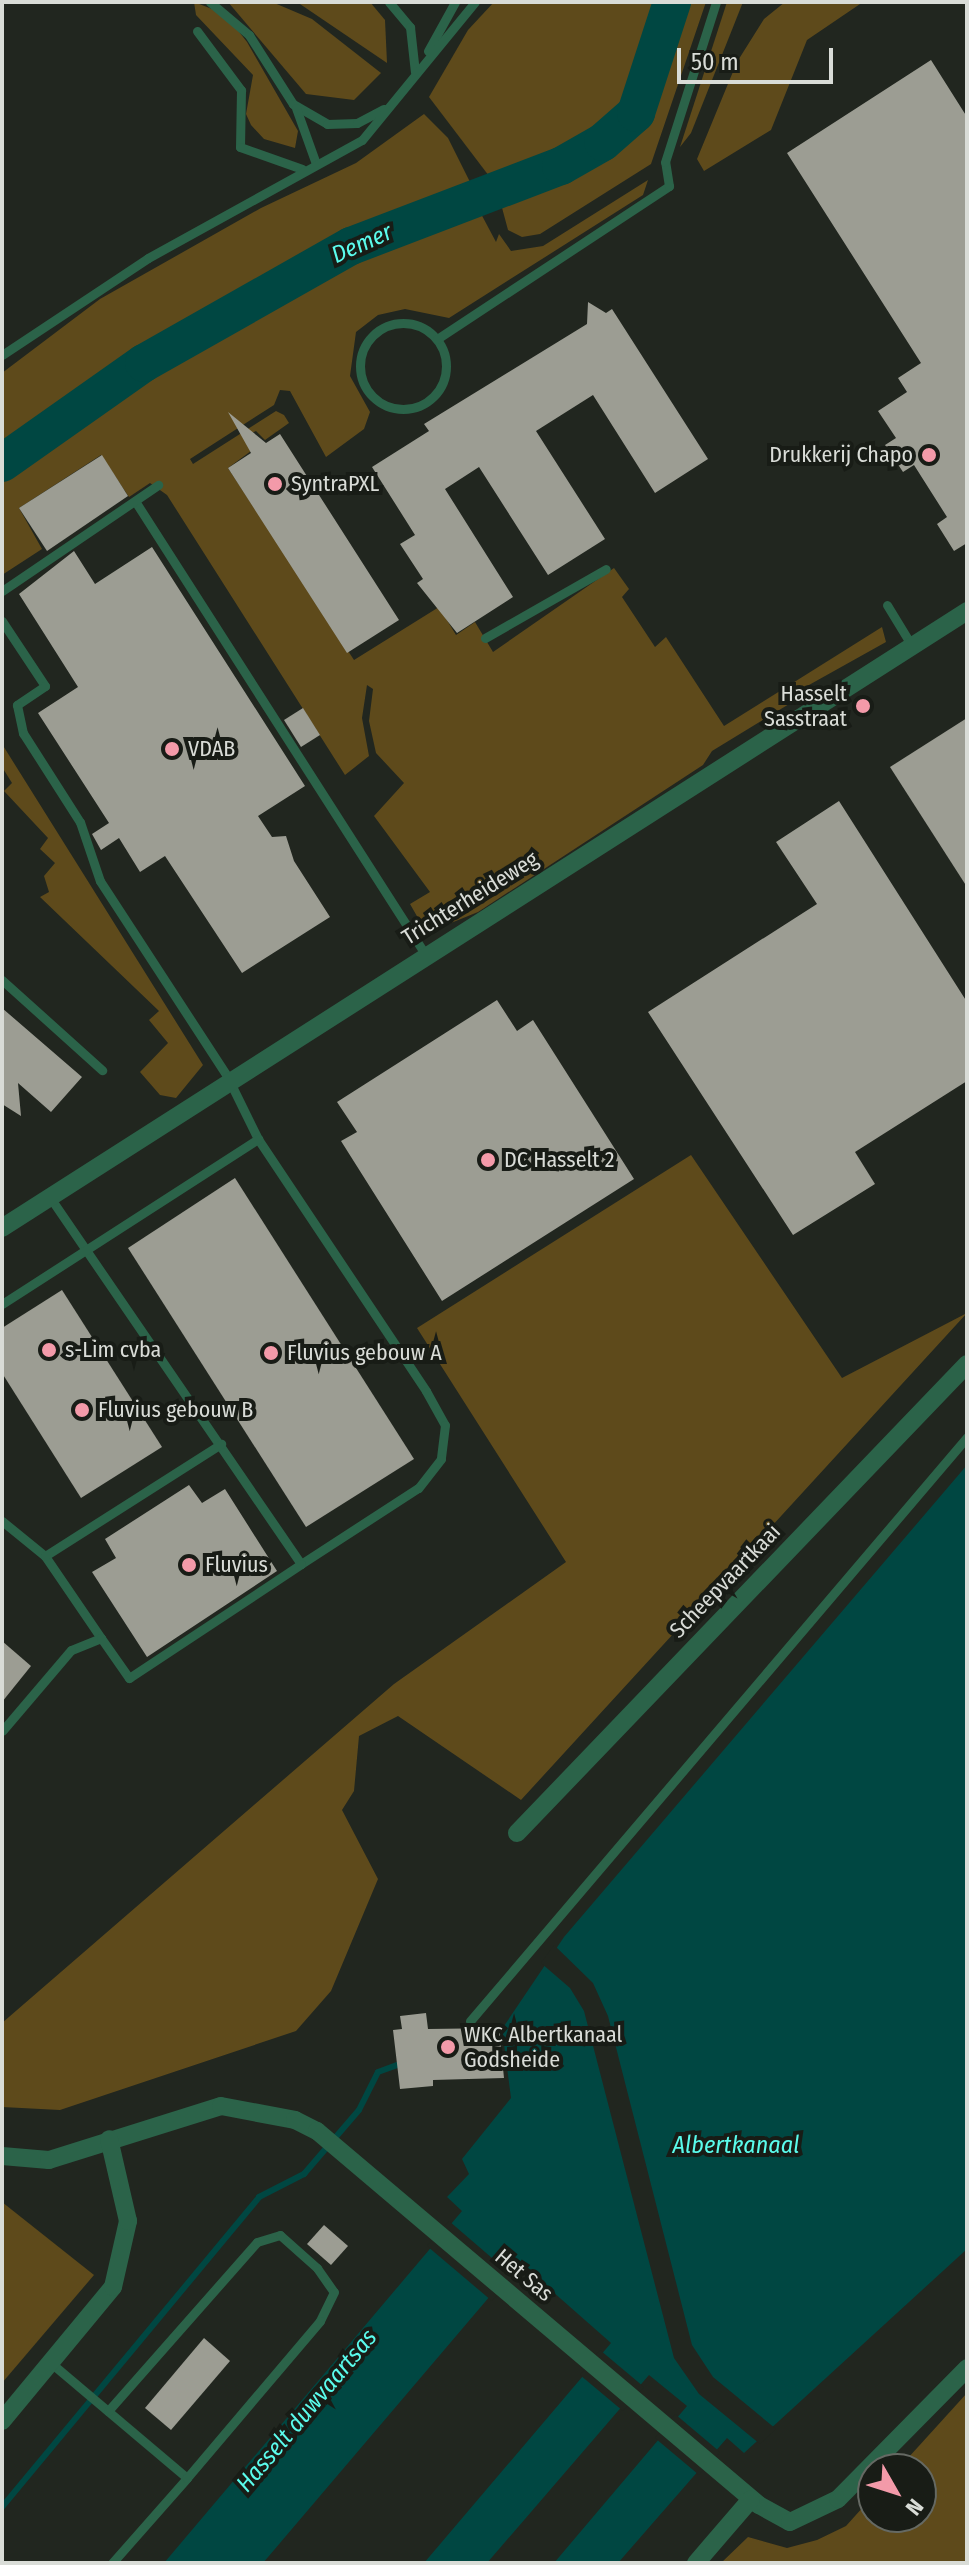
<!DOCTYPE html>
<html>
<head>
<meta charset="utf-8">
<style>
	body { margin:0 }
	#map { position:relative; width:969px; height:2565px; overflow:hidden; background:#21261f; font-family:"Fira Sans Condensed",sans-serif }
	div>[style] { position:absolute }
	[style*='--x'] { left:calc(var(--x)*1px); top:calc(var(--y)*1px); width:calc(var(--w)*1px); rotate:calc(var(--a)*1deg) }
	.green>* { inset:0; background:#5e4a1b }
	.water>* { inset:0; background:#004742 }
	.pier>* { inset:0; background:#21261f }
	.stream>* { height:6px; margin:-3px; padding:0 3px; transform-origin:3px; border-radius:3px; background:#004742 }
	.river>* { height:38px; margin:-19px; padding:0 19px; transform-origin:19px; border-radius:19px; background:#004742 }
	.building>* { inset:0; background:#9c9d93 }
	.service>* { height:9px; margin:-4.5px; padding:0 4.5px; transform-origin:4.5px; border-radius:4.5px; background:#2b6349 }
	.service>.ring { margin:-4.5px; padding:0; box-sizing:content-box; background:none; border:9px solid #2b6349; border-radius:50% }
	.minor>* { height:18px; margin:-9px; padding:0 9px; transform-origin:9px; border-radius:9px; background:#2b6349 }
	.dots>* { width:22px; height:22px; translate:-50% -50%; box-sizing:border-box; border:4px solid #181c16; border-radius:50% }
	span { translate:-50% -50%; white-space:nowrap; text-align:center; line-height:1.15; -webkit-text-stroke:8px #181c16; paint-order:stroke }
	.poi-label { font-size:22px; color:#d9dcd7 }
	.right { translate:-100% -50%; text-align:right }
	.left { translate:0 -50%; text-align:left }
	.street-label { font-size:22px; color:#d9dcd7 }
	.water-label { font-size:24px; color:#5afbec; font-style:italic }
	.frame { position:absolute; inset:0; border:4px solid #d9dcd7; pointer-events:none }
	.north { position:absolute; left:857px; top:2453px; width:80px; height:80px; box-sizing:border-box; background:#181c16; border:2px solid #656963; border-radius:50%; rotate:129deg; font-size:22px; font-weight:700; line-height:32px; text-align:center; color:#d9dcd7 }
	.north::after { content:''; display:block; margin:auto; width:28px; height:36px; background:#f39aa9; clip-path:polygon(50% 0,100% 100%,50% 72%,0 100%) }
	.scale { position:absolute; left:677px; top:48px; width:156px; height:36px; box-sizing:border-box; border:4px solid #d9dcd7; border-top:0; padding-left:10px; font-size:24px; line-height:28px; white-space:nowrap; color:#d9dcd7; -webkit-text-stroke:6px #181c16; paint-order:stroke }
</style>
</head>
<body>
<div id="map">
	<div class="green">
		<div style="clip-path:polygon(194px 2px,225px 14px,247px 42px,298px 131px,295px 148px,264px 139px,251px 125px,246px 114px,253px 75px,196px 15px)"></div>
		<div style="clip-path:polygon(228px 2px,272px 2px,312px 19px,381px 73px,354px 100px,306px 94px)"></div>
		<div style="clip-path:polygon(297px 2px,370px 2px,385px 20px,387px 63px)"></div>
		<div style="clip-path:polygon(494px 2px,664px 2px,639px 93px,611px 125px,489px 176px,429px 97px,468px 30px)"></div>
		<div style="clip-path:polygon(689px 2px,706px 2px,651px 164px,540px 234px,522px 237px,508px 230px,501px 204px,576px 175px,642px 128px)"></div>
		<div style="clip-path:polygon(727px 2px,743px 2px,691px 133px,680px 147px)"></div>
		<div style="clip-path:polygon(785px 2px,863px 2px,807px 40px,771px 130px,704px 171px,697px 159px,737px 62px,764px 19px)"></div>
		<div style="clip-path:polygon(424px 114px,448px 138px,470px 182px,346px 235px,116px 365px,2px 454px,2px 373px,100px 299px,261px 208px,356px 163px)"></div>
		<div style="clip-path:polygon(648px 180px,643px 195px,449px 318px,405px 309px,378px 315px,356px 332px,350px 376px,370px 412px,364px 429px,326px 457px,290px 391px,280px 390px,274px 405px,190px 459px,193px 464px,276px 411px,284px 415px,289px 423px,265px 440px,256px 431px,247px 435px,251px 451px,228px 468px,354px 660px,439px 607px,456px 635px,475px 622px,493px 652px,614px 568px,629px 589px,622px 597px,655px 647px,666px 637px,724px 726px,882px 627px,886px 642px,800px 690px,799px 698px,712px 751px,703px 765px,478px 912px,446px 925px,418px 918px,410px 904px,430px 892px,374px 816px,404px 783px,376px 753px,369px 721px,373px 689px,367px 685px,362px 718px,369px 756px,345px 775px,167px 495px,150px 483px,129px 497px,101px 455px,19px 508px,42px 549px,2px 575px,2px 483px,155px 373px,363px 258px,479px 210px,496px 242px,499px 234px,511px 251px,543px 246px)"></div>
		<div style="clip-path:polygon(2px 744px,203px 1065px,176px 1098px,160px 1095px,140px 1072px,168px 1043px,149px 1020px,159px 1011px,40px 897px,49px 892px,44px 876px,55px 863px,40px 849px,48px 838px,4px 791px,12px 783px,2px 767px)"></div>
		<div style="clip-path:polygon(691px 1155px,842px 1378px,967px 1313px,521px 1800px,398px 1716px,359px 1736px,354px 1791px,342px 1810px,378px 1879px,331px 1991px,296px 2031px,60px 2110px,2px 2107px,2px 2023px,394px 1684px,566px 1562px,417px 1328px)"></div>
		<div style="clip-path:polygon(2px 2202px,94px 2275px,2px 2383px)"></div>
		<div style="clip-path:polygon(967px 2393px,967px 2563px,721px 2563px,748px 2537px,787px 2548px,817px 2540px,846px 2526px,873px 2496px,873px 2517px,921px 2517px,921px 2469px,898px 2469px)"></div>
	</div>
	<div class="water">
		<div style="clip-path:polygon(967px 1465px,967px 2249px,744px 2453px,727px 2438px,618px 2563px,554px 2563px,687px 2406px,649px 2375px,487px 2563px,424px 2563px,611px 2343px,519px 2262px,263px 2563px,164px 2563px,462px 2211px,447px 2197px,469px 2174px,462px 2159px,511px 2098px,502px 2029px,564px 1937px)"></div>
	</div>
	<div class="pier">
		<div style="clip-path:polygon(554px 1945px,593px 1983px,608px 2016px,692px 2345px,713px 2377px,776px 2429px,760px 2444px,699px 2394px,674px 2358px,584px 2011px,570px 1988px,541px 1963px)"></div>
		<div style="clip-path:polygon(449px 2221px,513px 2276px,492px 2301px,427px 2246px)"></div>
		<div style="clip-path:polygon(600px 2350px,644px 2387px,623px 2411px,580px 2375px)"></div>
		<div style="clip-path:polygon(675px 2414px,720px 2452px,699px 2475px,655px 2438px)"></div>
	</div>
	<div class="stream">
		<div style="--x:2;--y:2507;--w:403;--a:-50.3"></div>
		<div style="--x:259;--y:2197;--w:51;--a:-27.1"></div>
		<div style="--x:304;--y:2174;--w:84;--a:-49.3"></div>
		<div style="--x:359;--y:2110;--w:42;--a:-63.4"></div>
		<div style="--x:378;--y:2072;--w:20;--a:-20"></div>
	</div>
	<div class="river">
		<div style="--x:2;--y:463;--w:174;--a:-35.2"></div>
		<div style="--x:144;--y:363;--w:238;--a:-29.5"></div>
		<div style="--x:351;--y:246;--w:225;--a:-20.9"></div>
		<div style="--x:561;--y:166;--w:48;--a:-29.7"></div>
		<div style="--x:603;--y:142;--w:44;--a:-41.3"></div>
		<div style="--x:636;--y:113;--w:117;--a:-72"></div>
	</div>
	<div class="building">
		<div style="clip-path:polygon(931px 60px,967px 117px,967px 543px,954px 551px,937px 524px,947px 517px,914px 465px,903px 472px,885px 445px,896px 438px,878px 411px,907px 392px,898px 378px,921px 363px,787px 153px)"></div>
		<div style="clip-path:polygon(588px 302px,606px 313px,612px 309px,708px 459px,655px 493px,593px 395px,536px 431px,605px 539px,548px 575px,479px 467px,445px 489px,513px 597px,457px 633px,417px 583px,423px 579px,400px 544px,415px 535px,372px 467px,429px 431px,424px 424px,587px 324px)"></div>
		<div style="clip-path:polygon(228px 412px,266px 443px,280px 434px,399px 620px,347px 653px,228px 468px,251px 453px)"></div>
		<div style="clip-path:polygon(102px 455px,128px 496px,47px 551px,19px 508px)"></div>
		<div style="clip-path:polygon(152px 547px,305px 786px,258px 816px,272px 837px,286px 836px,294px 861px,330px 917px,242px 973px,165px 856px,140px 872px,119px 838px,101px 850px,92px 834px,109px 823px,38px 713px,78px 687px,19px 594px,74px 551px,95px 584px)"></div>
		<div style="clip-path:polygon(303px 708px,320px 735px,301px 747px,284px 720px)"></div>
		<div style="clip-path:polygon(967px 718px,967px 887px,890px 767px)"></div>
		<div style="clip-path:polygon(839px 801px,967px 1002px,967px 1081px,855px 1152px,875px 1184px,793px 1235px,648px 1012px,817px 904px,776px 842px)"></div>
		<div style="clip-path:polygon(497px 1000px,517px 1031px,533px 1020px,634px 1179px,442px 1301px,341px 1141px,357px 1132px,337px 1102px)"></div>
		<div style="clip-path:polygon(2px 1008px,82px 1077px,51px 1112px,18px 1083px,21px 1116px,2px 1104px)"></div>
		<div style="clip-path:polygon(235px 1178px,414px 1459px,306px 1527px,128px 1248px)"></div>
		<div style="clip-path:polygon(62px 1290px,162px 1447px,81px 1498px,2px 1373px,2px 1328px)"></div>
		<div style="clip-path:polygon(189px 1485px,202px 1503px,225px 1489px,277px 1571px,147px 1657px,92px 1572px,116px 1558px,105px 1539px)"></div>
		<div style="clip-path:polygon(2px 1641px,31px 1666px,2px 1702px)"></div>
		<div style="clip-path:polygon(426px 2013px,428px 2029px,499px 2028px,504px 2078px,433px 2080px,433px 2086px,400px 2089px,393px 2030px,402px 2029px,400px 2016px)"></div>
		<div style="clip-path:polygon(324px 2225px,348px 2246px,331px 2265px,307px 2244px)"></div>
		<div style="clip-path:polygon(204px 2338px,230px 2361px,171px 2430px,145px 2408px)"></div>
	</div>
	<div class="service">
		<div style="--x:210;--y:2;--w:51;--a:40.2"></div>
		<div style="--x:249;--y:35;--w:82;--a:57.5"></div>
		<div style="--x:293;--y:104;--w:39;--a:30"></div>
		<div style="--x:327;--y:124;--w:30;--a:-2"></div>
		<div style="--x:357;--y:123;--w:30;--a:-28"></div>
		<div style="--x:389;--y:2;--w:33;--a:50"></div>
		<div style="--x:410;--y:27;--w:45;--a:83.7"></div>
		<div style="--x:197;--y:31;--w:74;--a:53.3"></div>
		<div style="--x:241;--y:90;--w:57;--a:91"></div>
		<div style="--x:240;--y:147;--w:66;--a:19.5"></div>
		<div style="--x:428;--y:51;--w:56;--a:-61.1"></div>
		<div style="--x:296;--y:108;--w:59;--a:70.3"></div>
		<div class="ring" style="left:360px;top:323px;width:77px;height:77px"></div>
		<div style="--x:437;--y:339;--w:278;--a:-33.4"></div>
		<div style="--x:669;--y:186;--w:24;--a:-99"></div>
		<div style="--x:665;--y:162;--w:168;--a:-72.3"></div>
		<div style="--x:2;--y:355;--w:175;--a:-33.6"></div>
		<div style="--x:148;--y:258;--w:244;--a:-28.9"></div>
		<div style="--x:362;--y:140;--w:178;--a:-50.7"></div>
		<div style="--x:135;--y:501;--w:538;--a:57.37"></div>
		<div style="--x:2;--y:591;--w:189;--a:-34.2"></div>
		<div style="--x:887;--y:605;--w:48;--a:58.6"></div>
		<div style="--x:2;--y:621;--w:78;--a:56.5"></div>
		<div style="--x:45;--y:686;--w:34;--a:146"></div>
		<div style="--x:17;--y:705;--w:29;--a:78"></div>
		<div style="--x:23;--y:733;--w:106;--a:57.4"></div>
		<div style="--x:80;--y:822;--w:62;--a:71.3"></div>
		<div style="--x:100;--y:881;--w:233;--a:56.9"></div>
		<div style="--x:227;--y:1076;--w:70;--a:63.8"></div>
		<div style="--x:258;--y:1139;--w:303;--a:56.3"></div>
		<div style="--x:426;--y:1391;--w:39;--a:61"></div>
		<div style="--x:445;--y:1425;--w:34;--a:97"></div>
		<div style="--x:441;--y:1459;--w:37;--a:128"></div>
		<div style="--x:418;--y:1488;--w:140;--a:147"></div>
		<div style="--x:301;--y:1564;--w:445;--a:-124.4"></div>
		<div style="--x:485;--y:638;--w:139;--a:-29.7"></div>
		<div style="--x:2;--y:980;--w:135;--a:42"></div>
		<div style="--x:2;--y:1304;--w:305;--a:-32.8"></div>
		<div style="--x:2;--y:1521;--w:55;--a:39.1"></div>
		<div style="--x:45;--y:1556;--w:99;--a:55.7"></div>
		<div style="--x:101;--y:1638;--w:32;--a:158"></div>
		<div style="--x:71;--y:1650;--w:106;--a:130.4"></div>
		<div style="--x:45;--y:1556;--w:209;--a:-32.5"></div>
		<div style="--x:101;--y:1638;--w:49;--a:55"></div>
		<div style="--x:129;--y:1678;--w:206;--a:-33.5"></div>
		<div style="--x:470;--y:2021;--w:767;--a:-49.6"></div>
		<div style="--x:51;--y:2363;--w:178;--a:40.2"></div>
		<div style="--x:187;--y:2478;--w:113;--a:131.4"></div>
		<div style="--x:108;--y:2411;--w:225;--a:-48.6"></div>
		<div style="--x:257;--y:2242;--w:24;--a:-17"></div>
		<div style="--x:280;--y:2235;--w:50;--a:41.7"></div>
		<div style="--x:317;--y:2268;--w:29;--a:55"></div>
		<div style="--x:334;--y:2292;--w:32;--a:116"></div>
		<div style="--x:320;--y:2321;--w:206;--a:130.3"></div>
	</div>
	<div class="minor">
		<div style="--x:2;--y:1228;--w:1145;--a:-32.59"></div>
		<div style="--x:517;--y:1833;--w:650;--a:-46.18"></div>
		<div style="--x:2;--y:2156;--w:47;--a:4.9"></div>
		<div style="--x:49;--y:2160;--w:180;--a:-17.4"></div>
		<div style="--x:221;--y:2106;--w:75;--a:10.7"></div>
		<div style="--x:295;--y:2120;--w:25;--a:27"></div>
		<div style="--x:317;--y:2131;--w:579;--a:40.24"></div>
		<div style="--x:759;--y:2505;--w:35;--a:29"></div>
		<div style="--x:790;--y:2522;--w:53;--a:-25.6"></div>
		<div style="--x:838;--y:2499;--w:184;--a:-45.4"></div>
		<div style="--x:2;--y:2421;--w:174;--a:-50.4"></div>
		<div style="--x:113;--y:2287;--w:68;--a:-77.2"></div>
		<div style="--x:128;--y:2221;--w:84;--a:-103"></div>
		<div style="--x:696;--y:2563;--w:84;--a:-49.3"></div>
	</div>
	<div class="dots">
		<div style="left:929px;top:455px;background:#f39aa9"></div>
		<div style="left:275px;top:484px;background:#f39aa9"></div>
		<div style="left:863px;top:706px;background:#f39aa9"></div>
		<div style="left:172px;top:749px;background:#f39aa9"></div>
		<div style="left:488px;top:1160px;background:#f39aa9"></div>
		<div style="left:49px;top:1350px;background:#f39aa9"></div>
		<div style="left:271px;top:1353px;background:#f39aa9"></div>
		<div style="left:82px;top:1410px;background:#f39aa9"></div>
		<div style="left:189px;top:1565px;background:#f39aa9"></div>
		<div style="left:448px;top:2047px;background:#f39aa9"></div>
	</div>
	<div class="poi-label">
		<span class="right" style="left:913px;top:455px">Drukkerij Chapo</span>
		<span class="left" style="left:291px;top:484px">SyntraPXL</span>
		<span class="right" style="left:847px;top:706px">Hasselt<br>Sasstraat</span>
		<span class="left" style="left:188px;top:749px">VDAB</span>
		<span class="left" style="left:504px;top:1160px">DC Hasselt 2</span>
		<span class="left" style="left:65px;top:1350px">s-Lim cvba</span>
		<span class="left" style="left:287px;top:1353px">Fluvius gebouw A</span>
		<span class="left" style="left:98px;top:1410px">Fluvius gebouw B</span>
		<span class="left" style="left:205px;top:1565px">Fluvius</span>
		<span class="left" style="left:464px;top:2047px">WKC Albertkanaal<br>Godsheide</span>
	</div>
	<div class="street-label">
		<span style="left:470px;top:898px;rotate:-32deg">Trichterheideweg</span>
		<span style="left:725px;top:1581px;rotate:-46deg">Scheepvaartkaai</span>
		<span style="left:524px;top:2275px;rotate:40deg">Het Sas</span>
	</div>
	<div class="water-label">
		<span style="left:362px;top:244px;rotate:-24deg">Demer</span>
		<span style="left:736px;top:2146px">Albertkanaal</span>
		<span style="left:307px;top:2411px;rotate:-50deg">Hasselt duwvaartsas</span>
	</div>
	<div class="frame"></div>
	<div class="north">N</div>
	<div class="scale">50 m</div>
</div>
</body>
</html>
